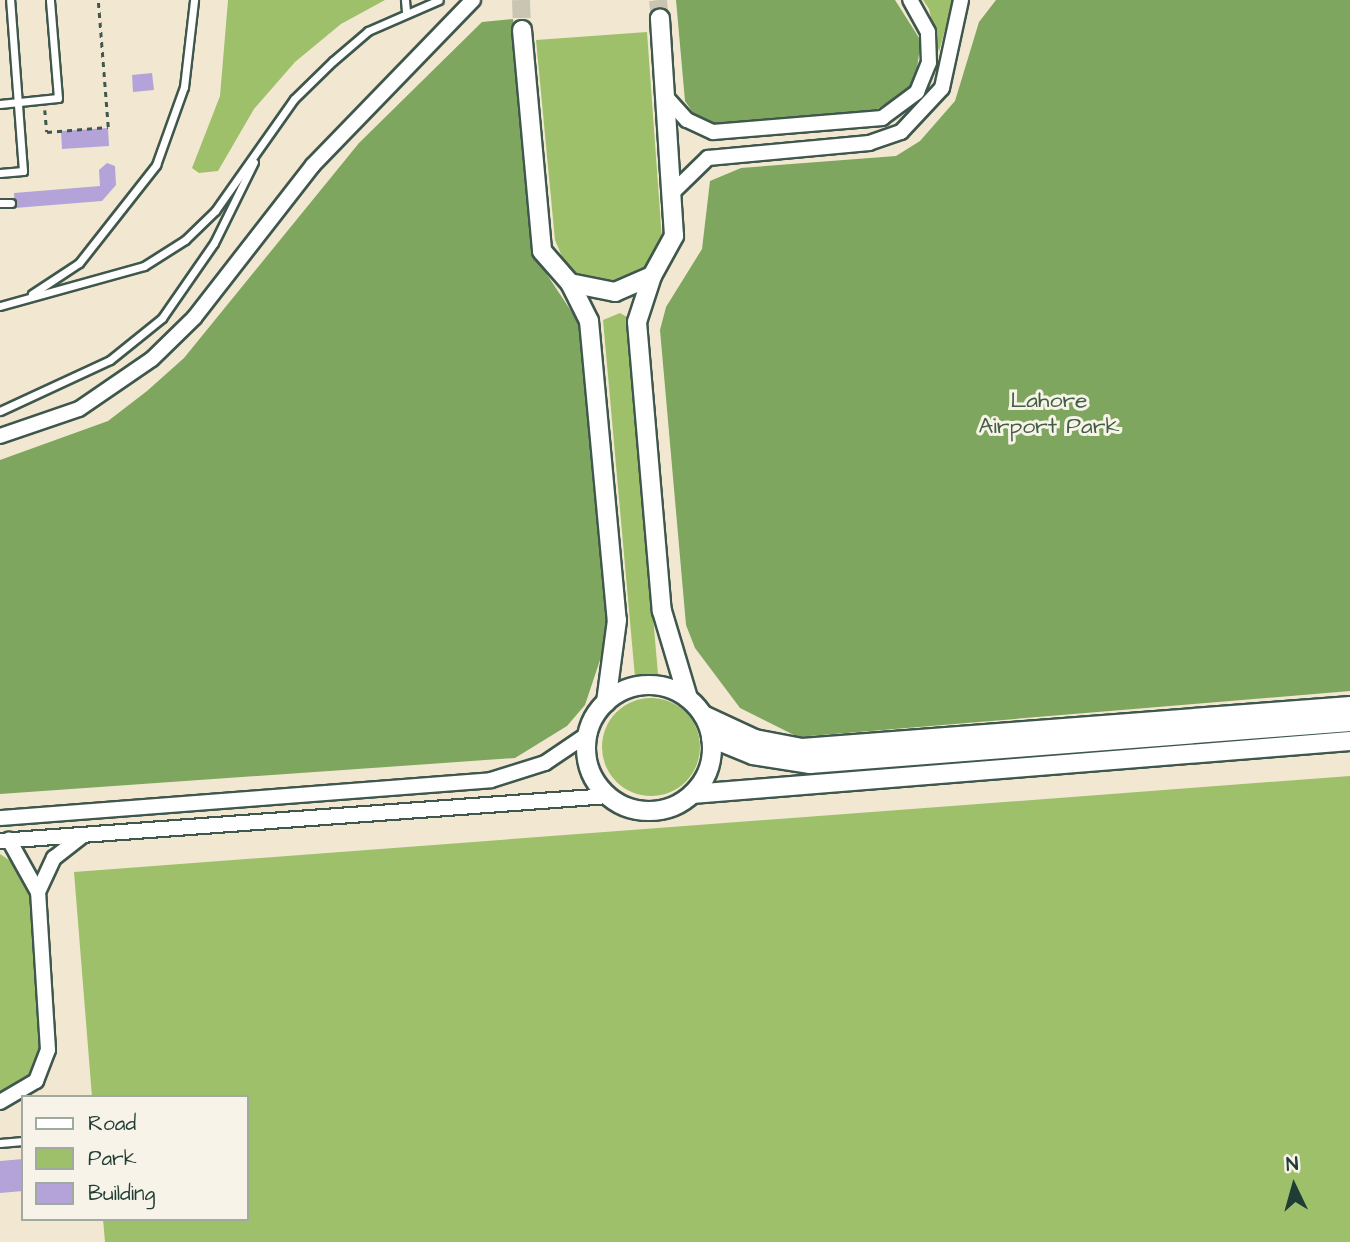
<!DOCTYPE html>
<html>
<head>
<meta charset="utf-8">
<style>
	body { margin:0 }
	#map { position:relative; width:1350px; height:1242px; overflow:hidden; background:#f2e8d2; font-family:"Architects Daughter",sans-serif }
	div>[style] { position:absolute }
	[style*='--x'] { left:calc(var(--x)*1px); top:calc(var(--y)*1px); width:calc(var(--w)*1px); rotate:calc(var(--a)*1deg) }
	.green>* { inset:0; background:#9ec06a }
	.round { border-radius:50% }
	.forest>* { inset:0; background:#7ea65e }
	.building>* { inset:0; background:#b4a3d9 }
	.tertiary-tunnel>* { height:18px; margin-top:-9px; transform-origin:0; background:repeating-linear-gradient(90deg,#c8c6b2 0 18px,transparent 0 27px) }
	.path>* { height:2.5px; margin-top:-1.25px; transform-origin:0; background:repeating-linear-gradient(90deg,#3f574c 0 5px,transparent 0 10px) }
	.roads { filter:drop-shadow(2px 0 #3f574c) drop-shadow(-2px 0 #3f574c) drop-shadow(0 2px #3f574c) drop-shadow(0 -2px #3f574c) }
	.service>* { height:7px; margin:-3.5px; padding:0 3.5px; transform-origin:3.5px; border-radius:3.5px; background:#fff }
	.minor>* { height:14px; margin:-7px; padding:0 7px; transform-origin:7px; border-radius:7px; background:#fff }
	.tertiary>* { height:18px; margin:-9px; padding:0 9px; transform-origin:9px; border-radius:9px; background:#fff }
	.tertiary>.ring { margin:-9px; padding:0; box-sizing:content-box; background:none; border:18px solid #fff; border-radius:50% }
	span { translate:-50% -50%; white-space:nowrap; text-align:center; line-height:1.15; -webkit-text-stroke:6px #f7f3e8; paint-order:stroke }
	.park-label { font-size:23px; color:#3f5e42 }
	.legend { position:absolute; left:21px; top:1095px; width:228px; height:126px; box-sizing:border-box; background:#f7f3e8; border:2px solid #a1aaa0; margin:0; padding:9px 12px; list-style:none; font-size:21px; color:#1f3d34 }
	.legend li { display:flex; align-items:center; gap:14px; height:35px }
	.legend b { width:35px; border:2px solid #a1aaa0 }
	.north { position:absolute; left:1259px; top:1151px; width:70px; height:70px; -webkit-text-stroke:5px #f7f3e8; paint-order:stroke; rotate:355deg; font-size:19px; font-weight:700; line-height:28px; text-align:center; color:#1f3d34 }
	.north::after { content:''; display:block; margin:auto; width:24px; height:32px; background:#1f3d34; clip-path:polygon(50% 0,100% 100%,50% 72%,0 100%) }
</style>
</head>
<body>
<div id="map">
	<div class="green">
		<div style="clip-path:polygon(228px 0,385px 0,341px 24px,295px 62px,254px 109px,218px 171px,199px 173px,192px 168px,220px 96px)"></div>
		<div style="clip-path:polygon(923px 0,953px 0,939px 52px,929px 9px)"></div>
		<div style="clip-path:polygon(647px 32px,662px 240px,642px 275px,620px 285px,585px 281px,566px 266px,555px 240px,536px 40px)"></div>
		<div style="clip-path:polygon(620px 313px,627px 317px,658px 674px,635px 677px,603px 320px)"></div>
		<div class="round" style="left:602px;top:698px;width:98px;height:98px"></div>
		<div style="clip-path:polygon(1350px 776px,1350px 1242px,105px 1242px,103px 1219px,247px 1219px,247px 1097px,92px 1097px,74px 872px)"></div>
		<div style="clip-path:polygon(0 854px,30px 874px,45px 1050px,30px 1079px,0 1091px)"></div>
	</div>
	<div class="forest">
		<div style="clip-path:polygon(676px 0,895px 0,921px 41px,917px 68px,908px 90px,869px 114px,715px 126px,698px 120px,685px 101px)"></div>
		<div style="clip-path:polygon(996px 0,1350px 0,1350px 691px,798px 737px,740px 708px,695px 648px,686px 625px,660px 330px,666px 307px,702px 249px,710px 181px,741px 168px,896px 156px,920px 141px,955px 101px,979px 22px)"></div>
		<div style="clip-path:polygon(513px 19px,538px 261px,583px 329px,608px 636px,585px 705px,567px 726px,515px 758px,0 794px,0 460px,108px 421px,147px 391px,184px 358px,359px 143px,482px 22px)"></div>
	</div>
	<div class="building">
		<div style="clip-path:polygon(152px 73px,154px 90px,133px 92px,132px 75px)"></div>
		<div style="clip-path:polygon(108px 128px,109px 146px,62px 149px,61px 131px)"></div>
		<div style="clip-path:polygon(107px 163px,115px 166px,116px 185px,102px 201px,15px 208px,14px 193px,100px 186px,99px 170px)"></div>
		<div style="clip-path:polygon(23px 1159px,23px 1191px,0 1193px,0 1161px)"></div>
	</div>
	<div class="tertiary-tunnel">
		<div style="--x:521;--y:0;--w:30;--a:88"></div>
		<div style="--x:658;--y:0;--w:18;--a:84"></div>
	</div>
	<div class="path">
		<div style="--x:45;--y:110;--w:22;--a:85"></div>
		<div style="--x:47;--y:132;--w:61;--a:-4.7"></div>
		<div style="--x:108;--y:127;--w:127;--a:-94.5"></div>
	</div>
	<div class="roads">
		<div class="service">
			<div style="--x:405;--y:0;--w:11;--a:85"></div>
			<div style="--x:0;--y:104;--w:58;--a:-5.9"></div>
			<div style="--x:58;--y:98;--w:98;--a:-94.7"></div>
			<div style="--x:0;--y:173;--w:23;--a:-5"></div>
			<div style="--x:23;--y:171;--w:171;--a:-94.3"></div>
			<div style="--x:0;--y:203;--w:11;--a:0"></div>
			<div style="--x:32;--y:294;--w:56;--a:-33.4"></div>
			<div style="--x:79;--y:263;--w:125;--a:-51.8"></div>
			<div style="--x:156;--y:165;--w:83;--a:-70.3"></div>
			<div style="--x:184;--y:87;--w:88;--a:-83.4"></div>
			<div style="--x:0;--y:306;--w:149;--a:-15.5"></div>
			<div style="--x:144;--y:266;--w:49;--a:-32.4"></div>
			<div style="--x:185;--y:240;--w:42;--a:-44"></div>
			<div style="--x:215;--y:211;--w:137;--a:-54.8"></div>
			<div style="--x:294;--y:99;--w:54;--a:-44.3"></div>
			<div style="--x:333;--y:61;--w:46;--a:-40.6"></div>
			<div style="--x:368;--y:31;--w:77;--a:-23.6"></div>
			<div style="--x:0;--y:411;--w:121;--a:-24.9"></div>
			<div style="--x:110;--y:360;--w:67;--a:-38.9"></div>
			<div style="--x:162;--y:318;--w:91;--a:-55.3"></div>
			<div style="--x:214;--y:243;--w:90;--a:-63.7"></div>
			<div style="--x:0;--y:1143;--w:23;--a:-5"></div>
		</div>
		<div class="minor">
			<div style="--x:666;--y:97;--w:31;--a:48"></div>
			<div style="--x:687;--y:120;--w:29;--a:25"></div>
			<div style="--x:713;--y:132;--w:170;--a:-4.7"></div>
			<div style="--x:882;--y:118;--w:44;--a:-36.6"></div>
			<div style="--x:917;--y:92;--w:31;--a:-68"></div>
			<div style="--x:929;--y:63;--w:31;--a:-92"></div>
			<div style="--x:928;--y:32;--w:37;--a:-119"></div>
			<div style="--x:673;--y:192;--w:49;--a:-44.2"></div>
			<div style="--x:708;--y:158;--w:162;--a:-5.3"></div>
			<div style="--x:869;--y:143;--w:34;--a:-19"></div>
			<div style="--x:901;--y:132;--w:60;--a:-47"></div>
			<div style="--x:942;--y:88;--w:90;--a:-77.8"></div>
			<div style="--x:0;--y:436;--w:83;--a:-18.9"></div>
			<div style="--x:79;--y:409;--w:88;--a:-34.4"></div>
			<div style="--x:152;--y:359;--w:59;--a:-44.3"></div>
			<div style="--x:194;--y:318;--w:194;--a:-52.1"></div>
			<div style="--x:313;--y:165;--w:230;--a:-45.9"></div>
			<div style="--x:0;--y:818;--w:492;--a:-4.4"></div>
			<div style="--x:491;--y:780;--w:57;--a:-17.5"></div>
			<div style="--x:545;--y:763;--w:52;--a:-34"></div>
			<div style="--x:0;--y:841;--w:611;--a:-4.23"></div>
			<div style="--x:38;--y:892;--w:38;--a:-65"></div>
			<div style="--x:54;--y:858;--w:37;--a:-38"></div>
			<div style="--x:0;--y:1102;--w:42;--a:-30.3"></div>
			<div style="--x:36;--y:1081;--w:33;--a:-69"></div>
			<div style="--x:48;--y:1050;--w:158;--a:-93.6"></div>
			<div style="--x:38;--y:892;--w:60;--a:-119.1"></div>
		</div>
		<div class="tertiary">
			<div style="--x:522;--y:30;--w:222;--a:84.8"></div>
			<div style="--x:542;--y:251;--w:43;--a:48.8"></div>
			<div style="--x:570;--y:283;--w:46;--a:11.3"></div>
			<div style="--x:615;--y:292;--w:40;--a:-23.4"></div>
			<div style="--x:652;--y:276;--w:46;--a:-61.2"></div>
			<div style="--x:674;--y:236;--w:218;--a:-93.7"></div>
			<div style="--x:652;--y:276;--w:48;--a:108.1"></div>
			<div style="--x:637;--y:322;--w:290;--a:85.1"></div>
			<div style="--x:662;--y:611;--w:91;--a:73.4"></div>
			<div style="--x:570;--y:283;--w:42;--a:63.4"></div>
			<div style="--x:589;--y:321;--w:300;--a:84.7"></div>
			<div style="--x:617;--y:620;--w:83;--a:97.6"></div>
			<div class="ring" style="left:586px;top:685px;width:108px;height:108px"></div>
			<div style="--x:703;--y:715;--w:57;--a:24.8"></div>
			<div style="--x:755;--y:739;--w:48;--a:10.8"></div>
			<div style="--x:802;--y:748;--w:550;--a:-4.38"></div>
			<div style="--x:711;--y:738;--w:45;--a:22"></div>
			<div style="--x:753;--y:755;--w:58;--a:9"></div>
			<div style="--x:810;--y:764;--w:542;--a:-4.45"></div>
			<div style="--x:692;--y:794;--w:660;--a:-4.61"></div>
		</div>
	</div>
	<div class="park-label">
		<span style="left:1049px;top:413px">Lahore<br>Airport Park</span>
	</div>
	<ul class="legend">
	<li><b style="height:9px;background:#fff"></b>Road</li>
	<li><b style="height:19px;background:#9ec06a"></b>Park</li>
	<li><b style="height:19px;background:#b4a3d9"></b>Building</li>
	</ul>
	<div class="north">N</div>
</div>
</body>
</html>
